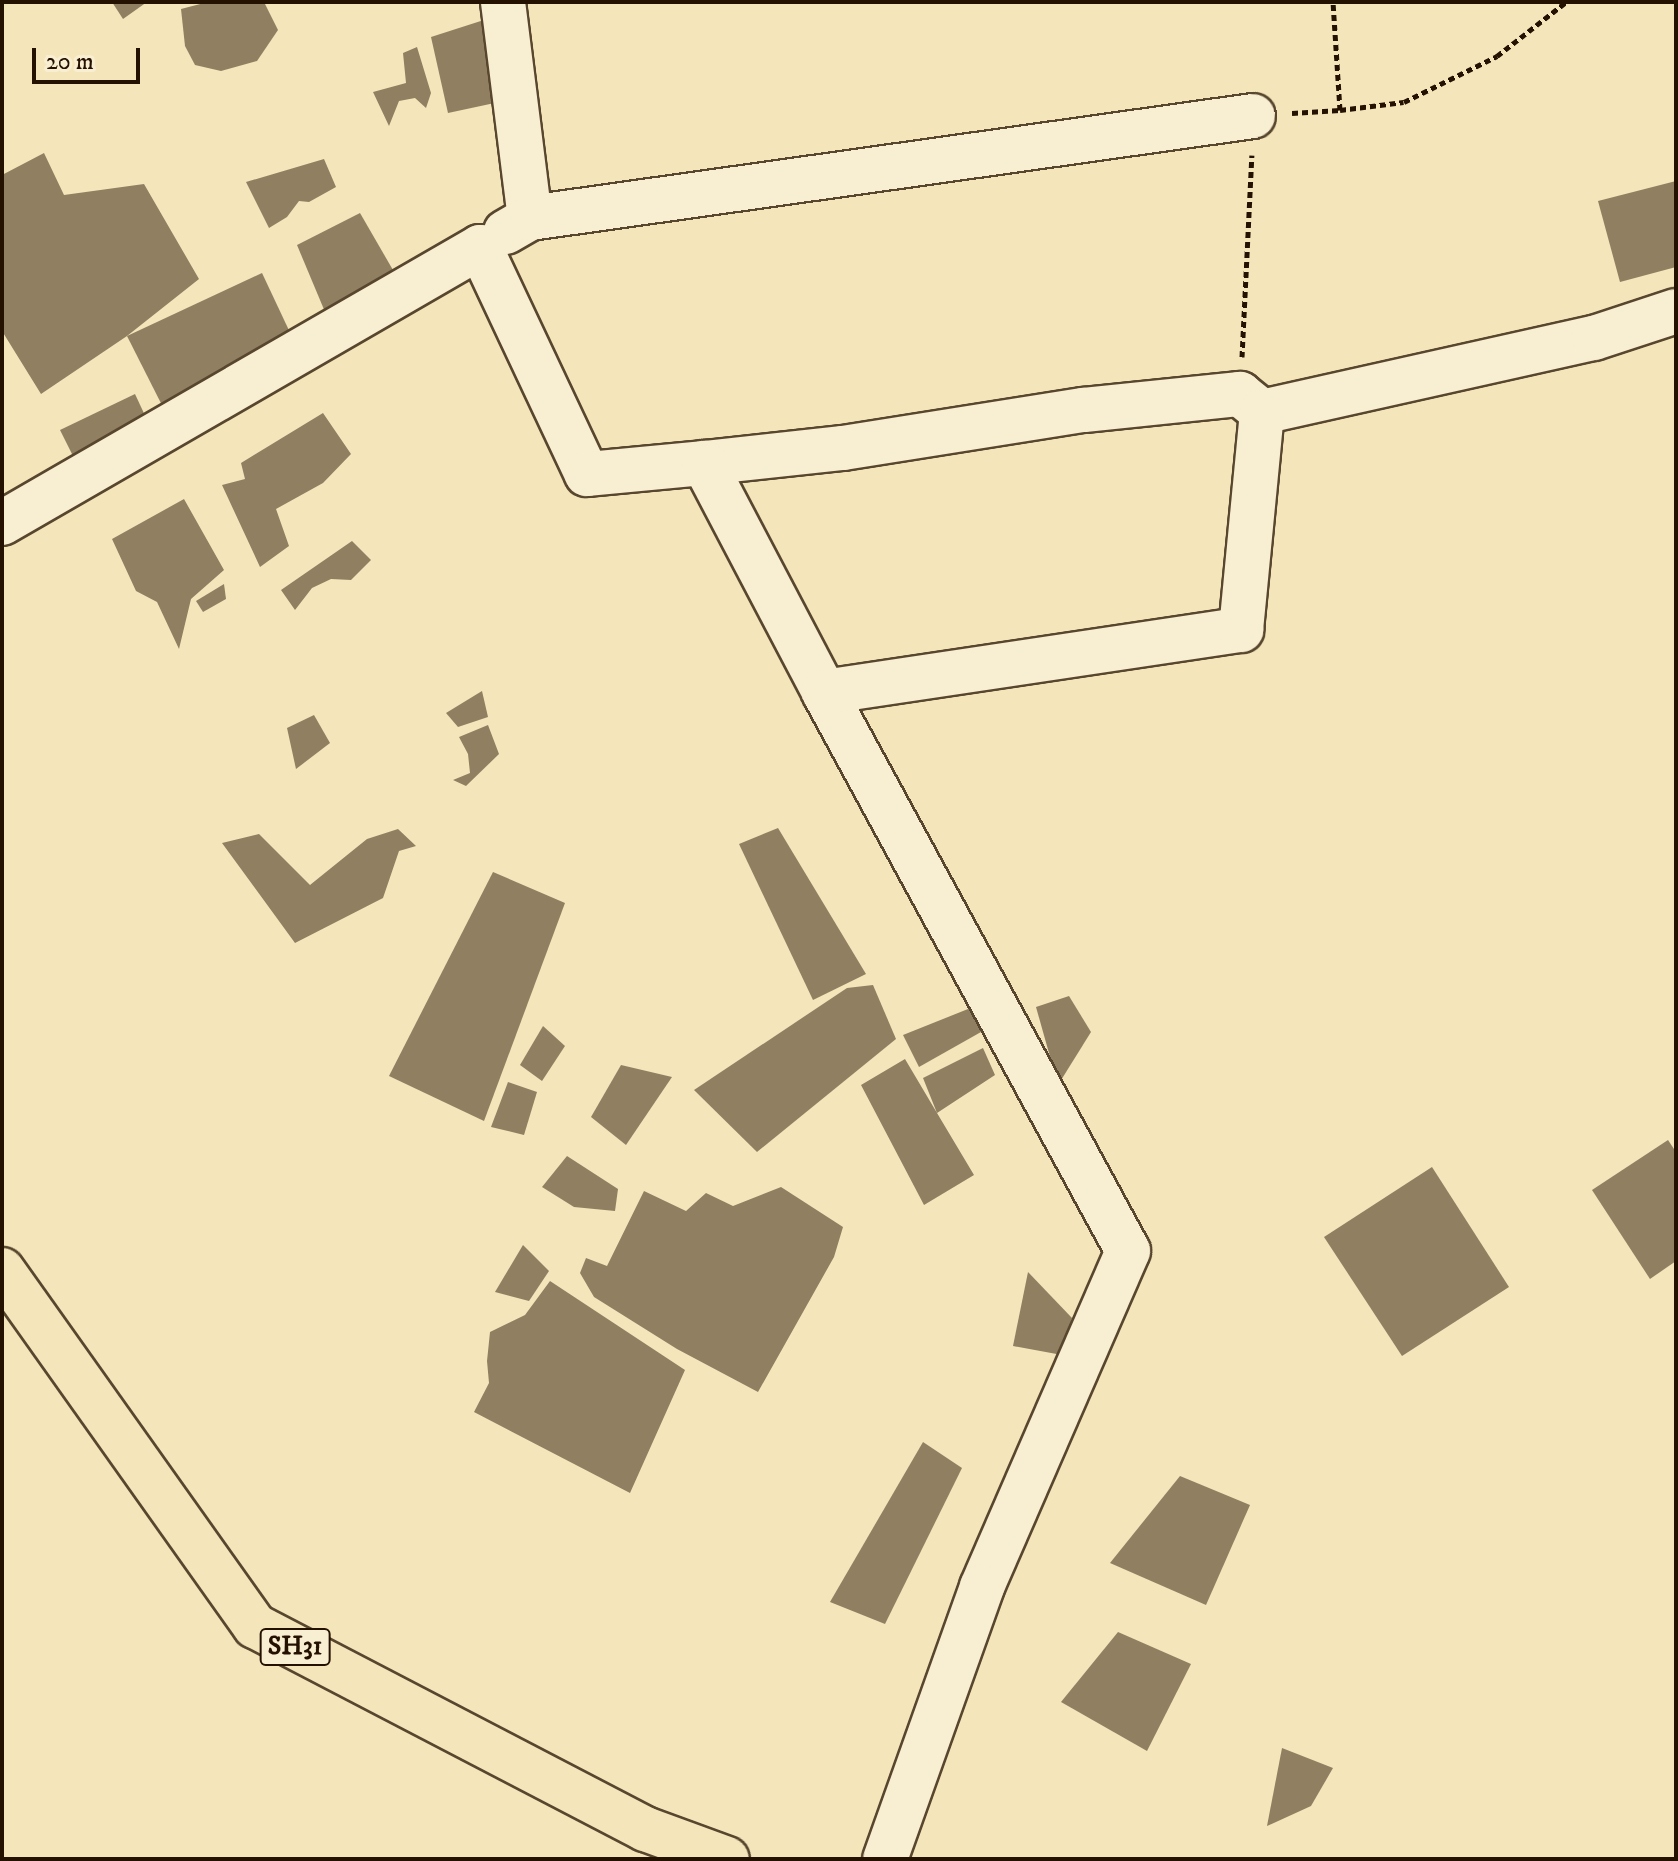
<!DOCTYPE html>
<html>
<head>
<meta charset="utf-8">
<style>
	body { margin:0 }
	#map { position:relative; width:1678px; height:1861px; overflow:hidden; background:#f5e5ba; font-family:"IM FELL DW Pica",serif }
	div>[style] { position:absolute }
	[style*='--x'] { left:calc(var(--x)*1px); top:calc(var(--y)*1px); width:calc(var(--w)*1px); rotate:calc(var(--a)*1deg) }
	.building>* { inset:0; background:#917f61 }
	.path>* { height:5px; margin-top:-2.5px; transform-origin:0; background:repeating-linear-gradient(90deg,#241100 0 6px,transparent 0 10px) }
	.roads { filter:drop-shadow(2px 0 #58462e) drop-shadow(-2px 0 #58462e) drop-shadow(0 2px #58462e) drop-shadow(0 -2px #58462e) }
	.minor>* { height:44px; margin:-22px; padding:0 22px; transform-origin:22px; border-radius:22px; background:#f8eed2 }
	.primary>* { height:44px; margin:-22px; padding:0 22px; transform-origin:22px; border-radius:22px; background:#f5e5ba }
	span { translate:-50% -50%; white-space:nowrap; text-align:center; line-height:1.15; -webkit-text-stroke:6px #f8eed2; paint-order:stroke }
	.shield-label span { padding:2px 6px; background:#f8eed2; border:2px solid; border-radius:6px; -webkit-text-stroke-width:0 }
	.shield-label { font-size:26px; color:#241100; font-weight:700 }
	.frame { position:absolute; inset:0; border:4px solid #241100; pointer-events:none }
	.scale { position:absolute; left:32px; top:48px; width:108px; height:36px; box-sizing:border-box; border:4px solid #241100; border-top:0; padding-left:10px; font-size:24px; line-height:28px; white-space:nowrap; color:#241100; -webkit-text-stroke:6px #f8eed2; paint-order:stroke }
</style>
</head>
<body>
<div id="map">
	<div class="building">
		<div style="clip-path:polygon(112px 2px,147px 2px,123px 19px)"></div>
		<div style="clip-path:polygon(208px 2px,264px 2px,278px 30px,257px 61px,221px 71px,195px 65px,185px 46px,181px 9px)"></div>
		<div style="clip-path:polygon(487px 19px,504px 101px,448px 113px,431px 37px)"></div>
		<div style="clip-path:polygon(417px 47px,431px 93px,426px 108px,415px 98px,399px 101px,389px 126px,373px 92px,406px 83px,403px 53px)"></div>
		<div style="clip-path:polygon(44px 153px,64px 195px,144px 184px,199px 279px,127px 336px,41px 394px,2px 331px,2px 175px)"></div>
		<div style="clip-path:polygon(324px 159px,336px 187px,309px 202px,299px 201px,287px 217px,269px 228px,246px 182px)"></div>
		<div style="clip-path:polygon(1676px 181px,1676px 267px,1620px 282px,1598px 201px)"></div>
		<div style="clip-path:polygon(360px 213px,397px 277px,333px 331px,297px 245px)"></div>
		<div style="clip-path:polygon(262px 273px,302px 358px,173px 427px,127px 336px)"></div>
		<div style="clip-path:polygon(135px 394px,155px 437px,85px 480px,60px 430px)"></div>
		<div style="clip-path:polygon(323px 413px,351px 454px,323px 483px,276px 509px,289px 546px,260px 567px,222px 485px,245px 479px,241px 463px)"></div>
		<div style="clip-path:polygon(184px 499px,224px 570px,191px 599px,179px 649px,157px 602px,136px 591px,112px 539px)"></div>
		<div style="clip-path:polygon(352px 541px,371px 560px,351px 580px,331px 579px,312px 588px,295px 610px,281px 590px)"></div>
		<div style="clip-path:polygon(224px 584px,226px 599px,203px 612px,196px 601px)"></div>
		<div style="clip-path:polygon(482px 691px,488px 717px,458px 727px,446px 713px)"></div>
		<div style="clip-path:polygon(314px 715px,330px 743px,296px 769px,287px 728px)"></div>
		<div style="clip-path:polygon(488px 725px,499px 754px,466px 786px,453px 780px,470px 773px,468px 754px,459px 737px)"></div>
		<div style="clip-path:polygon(778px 828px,866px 974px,813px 1000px,739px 844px)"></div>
		<div style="clip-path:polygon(398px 829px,416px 846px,399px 851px,383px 898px,295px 943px,222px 843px,259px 834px,310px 885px,367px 839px)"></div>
		<div style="clip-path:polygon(493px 872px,565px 903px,484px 1121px,389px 1076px)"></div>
		<div style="clip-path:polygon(873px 985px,896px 1039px,757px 1152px,694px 1090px,847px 988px)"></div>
		<div style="clip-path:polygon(1069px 996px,1091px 1032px,1058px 1085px,1036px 1007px)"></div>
		<div style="clip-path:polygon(978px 1005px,981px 1032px,919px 1067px,903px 1035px)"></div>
		<div style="clip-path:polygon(543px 1026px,565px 1046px,542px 1081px,520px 1065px)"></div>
		<div style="clip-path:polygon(983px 1048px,995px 1075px,937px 1113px,974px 1175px,924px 1205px,861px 1085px,905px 1059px,937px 1113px,923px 1078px)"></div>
		<div style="clip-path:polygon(621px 1065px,672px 1077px,626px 1145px,591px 1117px)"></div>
		<div style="clip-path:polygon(508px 1082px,537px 1092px,524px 1135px,491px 1127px)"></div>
		<div style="clip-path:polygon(1668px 1140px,1676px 1152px,1676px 1261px,1650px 1279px,1592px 1190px)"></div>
		<div style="clip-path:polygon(567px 1156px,618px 1189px,615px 1211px,574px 1207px,542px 1187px)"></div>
		<div style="clip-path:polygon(1432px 1167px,1509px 1287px,1402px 1356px,1324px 1237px)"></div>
		<div style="clip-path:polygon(781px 1187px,843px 1227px,834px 1257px,758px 1392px,677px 1349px,594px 1297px,580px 1273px,586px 1258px,607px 1266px,644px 1191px,686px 1211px,706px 1193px,733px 1206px)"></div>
		<div style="clip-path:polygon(523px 1245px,549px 1271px,529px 1301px,495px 1292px)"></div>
		<div style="clip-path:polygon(1028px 1272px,1072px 1318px,1062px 1355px,1013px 1346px)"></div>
		<div style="clip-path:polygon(550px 1281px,685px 1370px,630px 1493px,474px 1412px,489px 1383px,487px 1361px,490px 1332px,525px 1315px)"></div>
		<div style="clip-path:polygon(923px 1442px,962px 1468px,885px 1624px,830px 1602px)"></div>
		<div style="clip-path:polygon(1180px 1476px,1250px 1505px,1206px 1605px,1110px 1563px)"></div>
		<div style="clip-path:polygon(1118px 1632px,1191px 1664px,1147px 1751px,1061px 1702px)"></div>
		<div style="clip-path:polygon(1282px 1748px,1333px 1768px,1311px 1806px,1267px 1826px)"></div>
	</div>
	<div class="path">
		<div style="--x:1340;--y:110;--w:64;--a:-7.1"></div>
		<div style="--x:1404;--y:102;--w:104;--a:-26.3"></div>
		<div style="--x:1497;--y:56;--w:88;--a:-38"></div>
		<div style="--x:1292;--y:113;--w:48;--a:-3.6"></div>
		<div style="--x:1340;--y:110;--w:108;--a:-93.7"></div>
		<div style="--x:1242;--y:357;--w:202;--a:-87.2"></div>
	</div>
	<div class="roads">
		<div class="minor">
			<div style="--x:503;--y:2;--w:218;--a:82.9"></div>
			<div style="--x:530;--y:218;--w:28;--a:150"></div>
			<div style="--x:530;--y:218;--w:730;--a:-8.03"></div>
			<div style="--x:704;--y:463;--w:140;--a:-6.2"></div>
			<div style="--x:843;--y:448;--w:244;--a:-9"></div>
			<div style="--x:1084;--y:410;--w:157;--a:-5.9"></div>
			<div style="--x:1240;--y:394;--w:28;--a:39"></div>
			<div style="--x:2;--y:523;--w:552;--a:-30"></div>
			<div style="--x:480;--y:247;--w:251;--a:64.8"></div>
			<div style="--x:587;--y:474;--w:118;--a:-5.4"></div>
			<div style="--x:704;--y:463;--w:259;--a:62.3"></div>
			<div style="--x:824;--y:692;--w:636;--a:61.46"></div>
			<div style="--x:1128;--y:1251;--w:366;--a:113.5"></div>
			<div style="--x:982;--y:1587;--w:289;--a:109.6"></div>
			<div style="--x:824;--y:692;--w:422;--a:-8.5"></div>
			<div style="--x:1241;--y:630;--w:219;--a:-84.5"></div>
			<div style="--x:1262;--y:412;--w:340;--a:-12.6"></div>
			<div style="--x:1594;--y:338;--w:86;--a:-18.2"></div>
		</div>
		<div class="primary">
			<div style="--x:2;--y:1270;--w:437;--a:54.6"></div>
			<div style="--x:255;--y:1626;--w:440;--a:27.5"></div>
			<div style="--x:645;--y:1829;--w:87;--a:20.1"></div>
		</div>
	</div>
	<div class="shield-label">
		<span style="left:295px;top:1647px">SH31</span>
	</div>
	<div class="frame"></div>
	<div class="scale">20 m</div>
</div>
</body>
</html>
